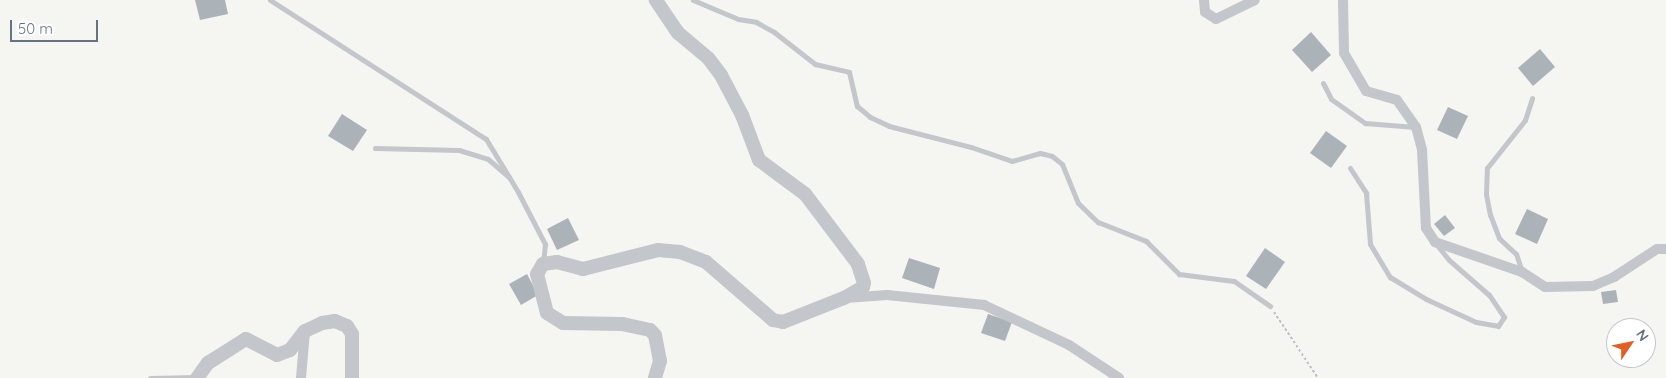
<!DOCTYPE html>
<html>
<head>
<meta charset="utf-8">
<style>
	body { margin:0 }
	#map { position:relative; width:1666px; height:378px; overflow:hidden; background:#f5f6f2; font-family:Quicksand,sans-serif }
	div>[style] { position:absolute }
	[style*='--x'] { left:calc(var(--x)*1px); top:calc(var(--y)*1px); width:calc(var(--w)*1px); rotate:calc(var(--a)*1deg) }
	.building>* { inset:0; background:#abb2b8 }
	.path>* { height:2px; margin-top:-1px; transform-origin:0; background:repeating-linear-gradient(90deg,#bdbfc1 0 2.5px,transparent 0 5px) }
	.service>* { height:5px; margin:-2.5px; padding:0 2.5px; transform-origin:2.5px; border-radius:2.5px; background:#c3c6ca }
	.minor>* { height:10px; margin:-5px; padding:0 5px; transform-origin:5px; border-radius:5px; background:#c3c6ca }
	.tertiary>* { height:14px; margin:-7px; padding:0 7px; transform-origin:7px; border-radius:7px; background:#c3c6ca }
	span { translate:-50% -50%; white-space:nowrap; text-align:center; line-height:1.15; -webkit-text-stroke:5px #fff; paint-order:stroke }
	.north { position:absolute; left:1606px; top:318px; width:50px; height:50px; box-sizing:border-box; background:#fff; border:1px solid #c1c7cd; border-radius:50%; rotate:56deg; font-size:14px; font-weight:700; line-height:20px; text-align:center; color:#647383 }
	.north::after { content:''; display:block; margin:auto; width:18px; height:22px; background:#e45e24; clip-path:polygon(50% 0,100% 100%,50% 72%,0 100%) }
	.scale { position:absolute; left:10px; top:20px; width:88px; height:22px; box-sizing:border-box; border:2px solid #647383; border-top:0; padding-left:6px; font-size:15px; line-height:18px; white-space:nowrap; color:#647383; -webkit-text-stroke:4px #fff; paint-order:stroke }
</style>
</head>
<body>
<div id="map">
	<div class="building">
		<div style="clip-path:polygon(195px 0,225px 0,228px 14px,200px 20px)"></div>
		<div style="clip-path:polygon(1311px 32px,1331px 55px,1312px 72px,1292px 50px)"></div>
		<div style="clip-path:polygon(1540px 49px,1555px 67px,1533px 86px,1518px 68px)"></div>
		<div style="clip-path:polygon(1448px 107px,1468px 116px,1457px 139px,1437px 130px)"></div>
		<div style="clip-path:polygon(342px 114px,367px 130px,353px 151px,328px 136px)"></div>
		<div style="clip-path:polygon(1326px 131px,1347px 146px,1331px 168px,1310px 153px)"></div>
		<div style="clip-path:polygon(1527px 209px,1548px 219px,1537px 244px,1515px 234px)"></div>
		<div style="clip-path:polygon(1445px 215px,1455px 228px,1444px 236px,1434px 224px)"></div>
		<div style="clip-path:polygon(568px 218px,579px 240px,557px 250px,547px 229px)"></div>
		<div style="clip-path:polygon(1265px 248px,1285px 262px,1266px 289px,1246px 276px)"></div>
		<div style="clip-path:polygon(909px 258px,940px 268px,934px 289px,902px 278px)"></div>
		<div style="clip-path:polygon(527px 274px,538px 295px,521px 305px,509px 284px)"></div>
		<div style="clip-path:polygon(1616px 290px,1618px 302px,1603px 304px,1601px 292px)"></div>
		<div style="clip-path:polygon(988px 314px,1012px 322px,1005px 341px,981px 333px)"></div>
	</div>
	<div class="path">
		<div style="--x:1274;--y:312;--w:79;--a:56.3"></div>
	</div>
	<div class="service">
		<div style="--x:270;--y:0;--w:257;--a:32.8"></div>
		<div style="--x:486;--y:139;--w:44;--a:58.8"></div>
		<div style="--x:693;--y:0;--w:49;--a:22.9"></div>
		<div style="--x:738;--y:19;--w:18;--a:9"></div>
		<div style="--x:756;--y:22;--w:21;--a:29"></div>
		<div style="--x:774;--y:32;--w:52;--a:38"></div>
		<div style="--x:815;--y:64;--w:35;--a:13"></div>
		<div style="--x:849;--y:72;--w:35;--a:77"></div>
		<div style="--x:857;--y:106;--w:17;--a:40"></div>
		<div style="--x:870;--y:117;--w:21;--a:25"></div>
		<div style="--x:889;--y:126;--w:85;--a:14.4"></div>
		<div style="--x:971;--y:147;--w:43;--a:18.9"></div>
		<div style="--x:1012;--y:161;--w:29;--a:-16"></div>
		<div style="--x:1040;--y:153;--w:12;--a:14"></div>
		<div style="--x:1052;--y:156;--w:13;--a:39"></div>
		<div style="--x:1062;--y:164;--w:42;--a:67.7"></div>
		<div style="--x:1078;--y:203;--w:28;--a:44"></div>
		<div style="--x:1098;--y:222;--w:52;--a:21.6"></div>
		<div style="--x:1146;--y:241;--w:47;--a:45"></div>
		<div style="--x:1179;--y:274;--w:55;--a:7.3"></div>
		<div style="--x:1234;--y:281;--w:44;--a:34.8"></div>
		<div style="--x:1323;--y:83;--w:18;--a:63"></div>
		<div style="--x:1331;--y:99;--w:42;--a:35.2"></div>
		<div style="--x:1365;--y:123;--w:50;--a:4.6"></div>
		<div style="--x:375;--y:148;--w:84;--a:1.4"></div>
		<div style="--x:459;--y:150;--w:30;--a:17"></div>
		<div style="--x:488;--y:159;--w:28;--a:41"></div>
		<div style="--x:509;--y:177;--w:17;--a:59"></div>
		<div style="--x:518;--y:192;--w:59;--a:62.6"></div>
		<div style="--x:545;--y:244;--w:19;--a:96"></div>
		<div style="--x:1350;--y:168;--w:30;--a:57"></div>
		<div style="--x:1366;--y:193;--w:51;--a:85.5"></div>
		<div style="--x:1370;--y:244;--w:39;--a:59"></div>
		<div style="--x:1390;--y:277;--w:42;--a:31.4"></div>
		<div style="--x:1426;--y:299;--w:55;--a:24.7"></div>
		<div style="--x:1476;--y:322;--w:22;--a:10"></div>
		<div style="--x:1498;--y:326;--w:11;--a:-56"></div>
		<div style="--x:1504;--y:317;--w:27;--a:-124"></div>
		<div style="--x:1489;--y:295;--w:53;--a:-138.8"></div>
		<div style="--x:1449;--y:260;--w:19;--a:-129"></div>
		<div style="--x:1522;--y:272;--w:19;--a:-108"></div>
		<div style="--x:1516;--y:254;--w:23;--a:-137"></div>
		<div style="--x:1499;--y:238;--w:25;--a:-111"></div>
		<div style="--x:1490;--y:215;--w:21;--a:-101"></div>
		<div style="--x:1486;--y:194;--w:26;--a:-88"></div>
		<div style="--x:1487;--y:168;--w:61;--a:-51.6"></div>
		<div style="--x:1525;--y:120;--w:23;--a:-72"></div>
		<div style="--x:150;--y:378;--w:45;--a:-1.3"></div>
	</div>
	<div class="minor">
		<div style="--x:1204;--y:0;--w:12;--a:85"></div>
		<div style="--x:1205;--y:12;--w:13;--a:32"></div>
		<div style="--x:1216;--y:19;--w:43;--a:-26"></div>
		<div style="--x:1343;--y:0;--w:53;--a:88.9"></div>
		<div style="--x:1344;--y:53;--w:44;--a:59.9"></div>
		<div style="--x:1366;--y:91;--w:32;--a:16"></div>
		<div style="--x:1397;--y:100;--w:33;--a:55"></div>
		<div style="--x:1416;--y:127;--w:24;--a:75"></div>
		<div style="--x:1422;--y:150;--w:78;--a:87.1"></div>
		<div style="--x:1426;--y:228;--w:17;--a:57"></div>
		<div style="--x:1435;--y:242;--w:92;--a:19"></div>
		<div style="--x:1522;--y:272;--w:27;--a:33"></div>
		<div style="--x:1545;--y:287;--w:48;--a:-1.2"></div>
		<div style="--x:1593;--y:286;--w:23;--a:-23"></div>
		<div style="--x:1614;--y:277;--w:51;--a:-33.1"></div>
		<div style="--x:1657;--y:249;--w:9;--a:0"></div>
		<div style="--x:845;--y:298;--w:42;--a:-4.1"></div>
		<div style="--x:887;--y:295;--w:98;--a:5.9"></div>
		<div style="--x:984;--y:305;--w:94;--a:25.2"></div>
		<div style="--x:1069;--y:345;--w:60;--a:33.4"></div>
		<div style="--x:301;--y:378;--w:47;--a:-85.1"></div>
	</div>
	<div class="tertiary">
		<div style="--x:197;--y:378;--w:19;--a:-54"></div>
		<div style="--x:208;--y:363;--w:45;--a:-32.3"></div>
		<div style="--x:246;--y:339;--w:35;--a:27"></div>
		<div style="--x:277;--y:355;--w:14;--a:-21"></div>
		<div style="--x:290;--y:350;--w:24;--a:-52"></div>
		<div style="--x:305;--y:331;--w:19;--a:-25"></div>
		<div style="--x:322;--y:323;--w:13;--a:-9"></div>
		<div style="--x:335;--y:321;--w:13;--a:23"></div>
		<div style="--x:347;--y:326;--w:9;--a:58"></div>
		<div style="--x:352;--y:334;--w:44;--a:90"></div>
		<div style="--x:655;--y:378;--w:18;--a:-74"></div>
		<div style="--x:660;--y:361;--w:26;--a:-101"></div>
		<div style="--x:655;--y:335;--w:7;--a:-135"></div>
		<div style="--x:650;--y:330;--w:29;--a:-168"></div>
		<div style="--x:622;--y:324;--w:59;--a:-179"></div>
		<div style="--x:563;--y:323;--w:19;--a:-148"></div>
		<div style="--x:547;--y:313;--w:40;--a:-104.4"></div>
		<div style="--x:537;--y:274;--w:12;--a:-59"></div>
		<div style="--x:543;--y:264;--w:14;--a:-8"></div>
		<div style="--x:557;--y:262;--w:27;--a:15"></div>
		<div style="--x:583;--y:269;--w:77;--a:-14.2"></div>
		<div style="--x:658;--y:250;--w:22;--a:5"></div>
		<div style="--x:680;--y:252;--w:28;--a:21"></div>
		<div style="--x:706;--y:262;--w:89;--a:40.9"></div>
		<div style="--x:773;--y:320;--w:10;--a:11"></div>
		<div style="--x:783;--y:322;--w:66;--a:-21.5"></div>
		<div style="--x:844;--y:298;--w:22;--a:-30"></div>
		<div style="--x:863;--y:287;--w:4;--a:-76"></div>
		<div style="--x:864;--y:283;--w:20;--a:-108"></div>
		<div style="--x:858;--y:264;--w:88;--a:-127.1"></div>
		<div style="--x:805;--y:194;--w:57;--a:-143.5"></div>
		<div style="--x:759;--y:160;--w:48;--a:-110.7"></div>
		<div style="--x:742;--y:115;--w:45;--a:-117.7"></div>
		<div style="--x:721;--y:75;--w:21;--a:-127"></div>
		<div style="--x:708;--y:58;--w:39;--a:-140"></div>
		<div style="--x:678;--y:33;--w:40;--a:-124"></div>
	</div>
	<div class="north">N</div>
	<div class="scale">50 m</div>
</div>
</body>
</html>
